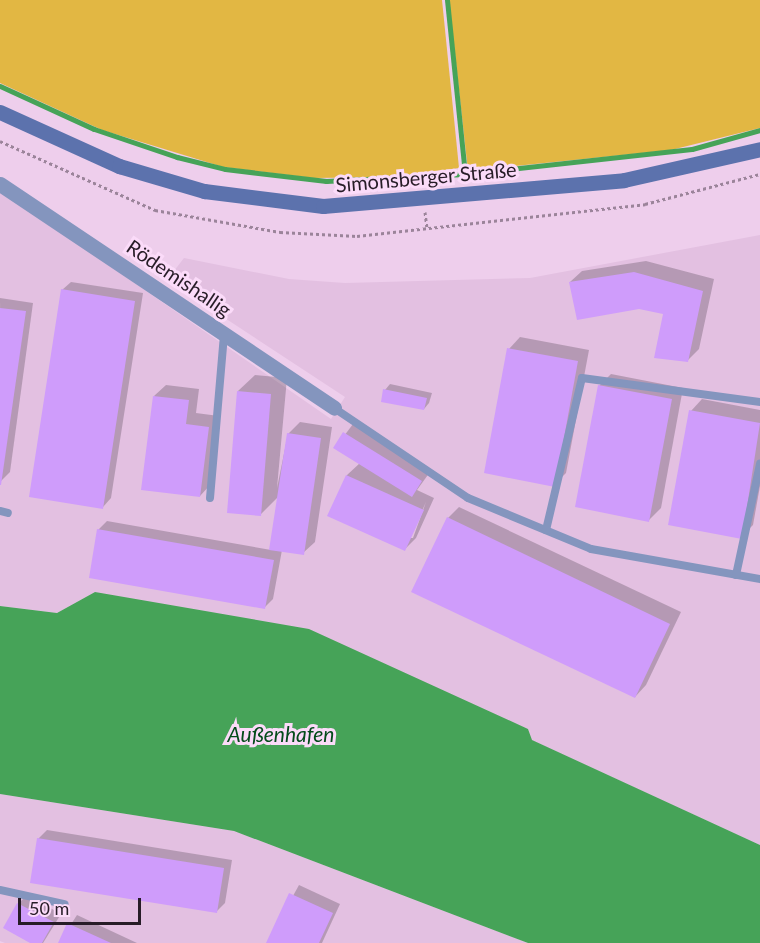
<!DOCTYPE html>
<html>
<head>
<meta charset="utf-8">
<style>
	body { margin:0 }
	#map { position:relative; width:760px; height:943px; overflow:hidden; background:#eeceec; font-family:Lato,sans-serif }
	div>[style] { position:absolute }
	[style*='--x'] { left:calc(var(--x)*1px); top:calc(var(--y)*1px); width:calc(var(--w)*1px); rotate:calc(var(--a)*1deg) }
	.built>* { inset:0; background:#e3c0e1 }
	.green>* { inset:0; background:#e2b743 }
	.water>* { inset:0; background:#46a358 }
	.shadow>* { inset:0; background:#0003 }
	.stream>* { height:5px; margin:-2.5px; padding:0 2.5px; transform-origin:2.5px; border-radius:2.5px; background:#46a358 }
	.building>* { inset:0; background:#cf9cfb }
	.path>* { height:3px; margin-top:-1.5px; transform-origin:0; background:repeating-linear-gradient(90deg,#9b849a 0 3px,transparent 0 6px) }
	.lane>* { height:8px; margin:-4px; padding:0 4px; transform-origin:4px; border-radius:4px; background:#8495be }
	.street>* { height:15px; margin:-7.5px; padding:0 7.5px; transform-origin:7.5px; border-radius:7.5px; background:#8495be }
	.secondary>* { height:15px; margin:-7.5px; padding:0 7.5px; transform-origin:7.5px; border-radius:7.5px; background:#5c72ad }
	span { translate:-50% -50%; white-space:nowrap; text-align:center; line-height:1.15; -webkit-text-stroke:6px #fbdbf9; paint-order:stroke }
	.street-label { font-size:20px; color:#271c27 }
	.water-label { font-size:21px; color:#034b1a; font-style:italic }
	.scale { position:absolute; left:18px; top:898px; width:123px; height:27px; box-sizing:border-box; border:3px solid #271c27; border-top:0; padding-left:8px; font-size:18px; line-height:21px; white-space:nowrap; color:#271c27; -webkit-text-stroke:4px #fbdbf9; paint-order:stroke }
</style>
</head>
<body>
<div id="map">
	<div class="built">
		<div style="clip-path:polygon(0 190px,331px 419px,345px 397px,167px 280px,184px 258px,289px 279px,345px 283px,530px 278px,760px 235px,760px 845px,531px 740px,528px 729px,95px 592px,57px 613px,0 606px)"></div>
		<div style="clip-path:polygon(0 794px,234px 831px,528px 943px,5px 943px,0 941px)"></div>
	</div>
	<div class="green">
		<div style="clip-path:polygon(0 0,442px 0,459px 168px,393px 177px,313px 178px,223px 167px,102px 130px,0 83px)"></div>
		<div style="clip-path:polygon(449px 0,760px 0,760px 128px,671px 150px,468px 171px)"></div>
	</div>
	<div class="water">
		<div style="clip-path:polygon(95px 592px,309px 629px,528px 729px,532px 740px,760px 845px,760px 943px,528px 943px,234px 831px,0 794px,0 606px,57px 613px)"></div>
	</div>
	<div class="shadow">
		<div style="clip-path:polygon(646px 261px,714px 279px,699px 349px,687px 361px,664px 313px,570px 282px,582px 271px)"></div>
		<div style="clip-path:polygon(71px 282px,143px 293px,111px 498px,103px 507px,62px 290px)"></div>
		<div style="clip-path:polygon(0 298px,33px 303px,10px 472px,1px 481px)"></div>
		<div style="clip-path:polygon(520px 337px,589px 350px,566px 473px,554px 485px,509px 349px)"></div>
		<div style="clip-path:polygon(611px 374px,683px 388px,661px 508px,649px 520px,599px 386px)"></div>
		<div style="clip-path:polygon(255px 375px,287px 378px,277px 488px,288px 434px,300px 422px,332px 427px,315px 542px,303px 553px,282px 550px,273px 599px,265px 607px,98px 530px,107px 521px,271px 550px,279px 496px,260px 515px,238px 391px)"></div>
		<div style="clip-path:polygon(390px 384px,432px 393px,429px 403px,424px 409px,385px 390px)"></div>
		<div style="clip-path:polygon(166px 385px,199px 389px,196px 413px,219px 416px,211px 484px,200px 496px,154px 396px)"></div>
		<div style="clip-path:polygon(702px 399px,760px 410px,760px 486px,753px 525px,741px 537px,691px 411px)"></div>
		<div style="clip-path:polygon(evenodd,353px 424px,430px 472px,417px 490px,434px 498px,416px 538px,405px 549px,329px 515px,347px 475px,360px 463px,335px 448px,353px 424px,426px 502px,413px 538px,410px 538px,426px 502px)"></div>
		<div style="clip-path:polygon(459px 507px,681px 612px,646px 685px,635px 697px,448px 518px)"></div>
		<div style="clip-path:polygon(47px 830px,232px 860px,225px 903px,217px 911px,38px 839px)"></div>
		<div style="clip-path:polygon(299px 885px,340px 904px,322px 943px,267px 943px)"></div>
		<div style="clip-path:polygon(27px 895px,61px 914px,43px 943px,34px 943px,18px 904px)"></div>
		<div style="clip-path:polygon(77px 915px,137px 943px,59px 943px)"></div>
	</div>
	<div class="stream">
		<div style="--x:447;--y:0;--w:175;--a:84.1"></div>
		<div style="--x:0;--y:86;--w:103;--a:24.6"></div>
		<div style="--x:94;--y:129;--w:88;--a:18.6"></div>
		<div style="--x:177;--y:157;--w:49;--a:14"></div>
		<div style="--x:225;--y:169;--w:102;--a:6.8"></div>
		<div style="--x:326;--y:181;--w:139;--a:-2.9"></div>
		<div style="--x:465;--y:174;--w:228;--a:-6.3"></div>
		<div style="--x:692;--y:149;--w:71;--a:-15.6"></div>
	</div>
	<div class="building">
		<div style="clip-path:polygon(634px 272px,703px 291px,688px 362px,654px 358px,663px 314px,639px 309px,577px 320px,569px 282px)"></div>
		<div style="clip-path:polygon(61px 289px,135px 301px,103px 509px,29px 497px)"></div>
		<div style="clip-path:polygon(0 308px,26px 311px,1px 485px,0 485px)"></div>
		<div style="clip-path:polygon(507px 348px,578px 361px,555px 487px,484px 473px)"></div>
		<div style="clip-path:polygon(598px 385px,672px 399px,649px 522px,575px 507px)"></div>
		<div style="clip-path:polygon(383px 389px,427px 398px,424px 410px,381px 402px)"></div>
		<div style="clip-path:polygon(237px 391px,271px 394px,261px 516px,227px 513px)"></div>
		<div style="clip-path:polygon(153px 396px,189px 400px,186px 424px,209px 427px,200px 497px,141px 490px)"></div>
		<div style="clip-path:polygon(689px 410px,760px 423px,742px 539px,668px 525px)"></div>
		<div style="clip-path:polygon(343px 432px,422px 481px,412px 497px,333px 448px)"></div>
		<div style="clip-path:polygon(287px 433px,321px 438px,304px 555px,269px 550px)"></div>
		<div style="clip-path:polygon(346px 475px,424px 510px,405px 551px,327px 516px)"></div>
		<div style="clip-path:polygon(447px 517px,670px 624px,635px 698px,411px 592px)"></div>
		<div style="clip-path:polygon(97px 529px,274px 560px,265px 609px,89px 578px)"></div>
		<div style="clip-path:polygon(37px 838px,224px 868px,217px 913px,30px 883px)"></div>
		<div style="clip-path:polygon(289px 893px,333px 913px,319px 943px,266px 943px)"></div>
		<div style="clip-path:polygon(17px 903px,54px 922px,42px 943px,30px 943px,3px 928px)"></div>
		<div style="clip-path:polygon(67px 923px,111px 943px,58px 943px)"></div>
	</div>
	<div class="path">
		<div style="--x:0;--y:141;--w:170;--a:24"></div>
		<div style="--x:155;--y:210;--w:127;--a:10"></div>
		<div style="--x:280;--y:232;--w:77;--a:3"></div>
		<div style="--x:357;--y:236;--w:290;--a:-6.3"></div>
		<div style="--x:645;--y:204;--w:119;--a:-14.6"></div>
		<div style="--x:425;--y:212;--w:17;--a:83"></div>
	</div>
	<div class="lane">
		<div style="--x:334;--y:408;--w:161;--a:33.9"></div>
		<div style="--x:468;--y:498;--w:133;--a:22.5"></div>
		<div style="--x:591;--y:549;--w:172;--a:10.1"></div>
		<div style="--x:210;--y:498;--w:165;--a:-85.1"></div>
		<div style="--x:0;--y:511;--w:8;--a:14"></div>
		<div style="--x:546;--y:530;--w:156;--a:-76.7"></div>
		<div style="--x:582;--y:378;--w:180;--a:7.7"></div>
		<div style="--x:736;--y:575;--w:114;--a:-77.8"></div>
		<div style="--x:0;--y:890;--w:66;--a:12.3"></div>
	</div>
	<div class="street">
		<div style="--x:0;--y:184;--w:402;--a:33.8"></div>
	</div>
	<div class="secondary">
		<div style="--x:0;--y:112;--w:131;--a:24.4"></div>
		<div style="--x:119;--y:166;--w:89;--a:16.4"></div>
		<div style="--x:204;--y:191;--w:120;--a:7.2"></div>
		<div style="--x:323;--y:206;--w:302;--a:-4.9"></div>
		<div style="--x:624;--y:180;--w:139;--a:-12.8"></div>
	</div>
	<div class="street-label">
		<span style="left:426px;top:177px;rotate:-5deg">Simonsberger Straße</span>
		<span style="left:179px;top:278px;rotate:34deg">Rödemishallig</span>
	</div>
	<div class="water-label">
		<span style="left:281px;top:734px">Außenhafen</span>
	</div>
	<div class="scale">50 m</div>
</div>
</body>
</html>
